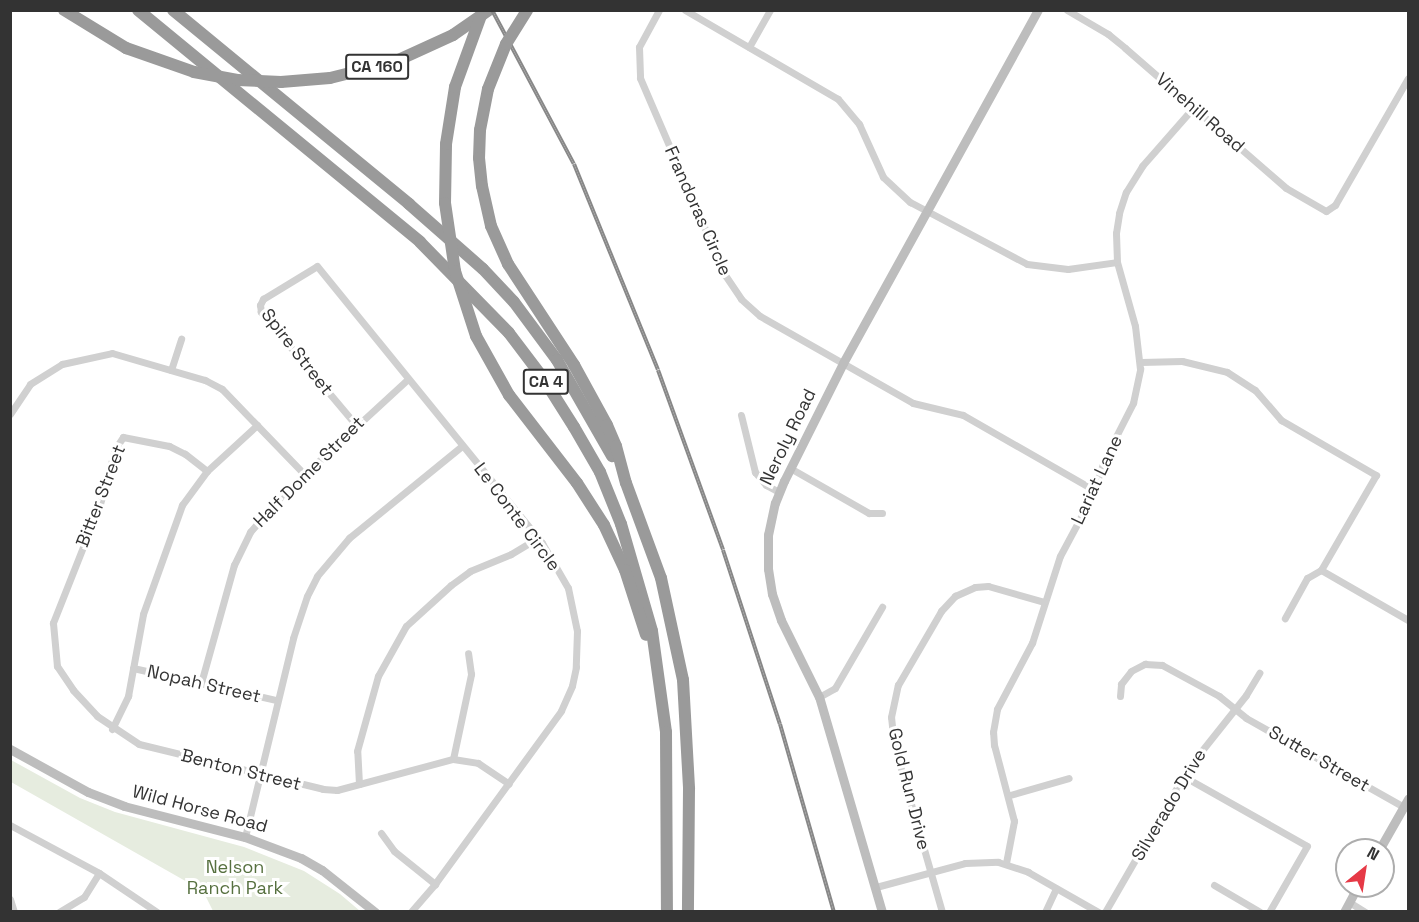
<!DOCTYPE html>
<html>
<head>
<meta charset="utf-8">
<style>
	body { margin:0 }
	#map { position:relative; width:1419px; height:922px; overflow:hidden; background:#fff; font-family:"Space Grotesk",sans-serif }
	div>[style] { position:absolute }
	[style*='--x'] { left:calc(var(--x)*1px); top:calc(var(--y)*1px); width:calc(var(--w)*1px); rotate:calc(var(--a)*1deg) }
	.green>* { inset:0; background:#e6ecdf }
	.street>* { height:7px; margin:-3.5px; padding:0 3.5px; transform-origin:3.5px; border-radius:3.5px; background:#d0d0d0 }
	.secondary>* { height:9px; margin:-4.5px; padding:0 4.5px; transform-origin:4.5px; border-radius:4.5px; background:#bdbdbd }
	.highway>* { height:12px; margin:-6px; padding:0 6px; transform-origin:6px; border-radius:6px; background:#9a9a9a }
	.rail>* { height:4px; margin-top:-2px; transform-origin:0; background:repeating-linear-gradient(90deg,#fff 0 4.5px,#888 0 9px); box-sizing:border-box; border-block:2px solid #888 }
	.highway-bridge>* { height:12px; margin:-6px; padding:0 6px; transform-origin:6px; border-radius:6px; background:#9a9a9a }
	span { translate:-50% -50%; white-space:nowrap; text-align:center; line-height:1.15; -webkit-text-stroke:6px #fff; paint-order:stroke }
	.shield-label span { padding:2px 4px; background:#fff; border:2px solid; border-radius:4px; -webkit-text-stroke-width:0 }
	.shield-label { font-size:16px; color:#333; font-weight:700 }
	.street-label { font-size:18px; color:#333 }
	.park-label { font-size:18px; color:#56703f }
	.frame { position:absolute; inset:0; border:12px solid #333; pointer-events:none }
	.north { position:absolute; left:1335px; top:838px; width:60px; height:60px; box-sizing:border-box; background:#fff; border:2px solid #adadad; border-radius:50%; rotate:30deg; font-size:16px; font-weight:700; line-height:24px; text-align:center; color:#333 }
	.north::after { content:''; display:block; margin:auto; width:21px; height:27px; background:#e63946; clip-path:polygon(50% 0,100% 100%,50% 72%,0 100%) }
</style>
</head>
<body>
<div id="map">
	<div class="green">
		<div style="clip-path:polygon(11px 760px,80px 798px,115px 812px,244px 847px,304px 871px,340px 894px,360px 911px,213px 911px,203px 891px,11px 782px)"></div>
	</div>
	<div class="street">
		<div style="--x:659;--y:10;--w:42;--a:118.4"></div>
		<div style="--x:639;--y:47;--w:31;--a:88"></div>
		<div style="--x:640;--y:78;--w:215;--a:66.7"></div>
		<div style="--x:725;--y:275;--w:29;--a:56"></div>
		<div style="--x:741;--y:299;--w:25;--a:42"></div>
		<div style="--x:760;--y:316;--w:176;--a:29.6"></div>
		<div style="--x:913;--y:403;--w:51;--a:13.5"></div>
		<div style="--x:963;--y:415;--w:151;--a:29.8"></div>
		<div style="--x:685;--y:10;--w:177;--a:30.2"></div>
		<div style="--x:838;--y:99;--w:33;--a:50"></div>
		<div style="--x:859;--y:124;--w:58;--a:65.6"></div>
		<div style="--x:883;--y:177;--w:37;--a:43"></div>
		<div style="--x:910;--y:202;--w:132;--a:27.9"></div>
		<div style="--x:1027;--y:264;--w:41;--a:7"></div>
		<div style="--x:1068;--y:269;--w:49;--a:-8.1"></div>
		<div style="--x:1067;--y:10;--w:48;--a:30.3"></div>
		<div style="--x:1108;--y:34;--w:22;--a:39"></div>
		<div style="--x:1125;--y:48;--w:213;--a:41"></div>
		<div style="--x:1286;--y:188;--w:46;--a:29.9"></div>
		<div style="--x:1326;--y:211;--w:11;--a:-34"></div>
		<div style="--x:1335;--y:205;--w:146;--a:-60.1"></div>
		<div style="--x:749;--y:47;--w:43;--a:-60.4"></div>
		<div style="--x:1141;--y:362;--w:41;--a:-1.4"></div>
		<div style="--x:1182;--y:361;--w:46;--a:13.7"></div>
		<div style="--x:1227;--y:372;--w:33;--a:33"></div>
		<div style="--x:1255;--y:390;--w:40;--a:49"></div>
		<div style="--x:1281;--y:420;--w:110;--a:30.1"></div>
		<div style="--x:1376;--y:475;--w:110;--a:120.1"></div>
		<div style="--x:1321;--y:570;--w:16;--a:150"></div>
		<div style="--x:1307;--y:578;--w:46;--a:118.8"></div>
		<div style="--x:171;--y:370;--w:33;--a:-72"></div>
		<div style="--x:10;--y:414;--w:36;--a:-56"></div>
		<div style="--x:30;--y:384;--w:38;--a:-32"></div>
		<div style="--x:62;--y:364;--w:51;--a:-12.4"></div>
		<div style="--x:112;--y:353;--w:97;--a:16.2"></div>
		<div style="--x:205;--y:380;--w:19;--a:28"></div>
		<div style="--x:222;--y:389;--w:118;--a:46"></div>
		<div style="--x:741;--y:415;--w:59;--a:76.2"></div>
		<div style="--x:755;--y:472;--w:17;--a:50"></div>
		<div style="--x:766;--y:485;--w:15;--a:28"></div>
		<div style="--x:356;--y:425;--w:148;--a:-130.1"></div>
		<div style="--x:261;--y:312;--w:7;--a:-98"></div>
		<div style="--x:260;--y:305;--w:7;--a:-63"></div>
		<div style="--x:263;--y:299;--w:63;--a:-31.4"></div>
		<div style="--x:317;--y:266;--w:357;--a:50.9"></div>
		<div style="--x:542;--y:543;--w:52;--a:60"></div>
		<div style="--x:568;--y:588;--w:44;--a:78.2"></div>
		<div style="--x:577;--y:631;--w:36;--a:92"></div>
		<div style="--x:576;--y:667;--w:19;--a:102"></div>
		<div style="--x:572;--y:686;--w:27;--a:114"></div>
		<div style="--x:561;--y:711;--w:214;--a:126.1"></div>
		<div style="--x:435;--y:884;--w:37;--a:131"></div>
		<div style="--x:790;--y:468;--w:91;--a:29.7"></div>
		<div style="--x:869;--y:513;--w:13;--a:0"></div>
		<div style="--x:207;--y:471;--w:28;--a:-142"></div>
		<div style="--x:185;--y:454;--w:18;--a:-153"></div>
		<div style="--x:169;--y:446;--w:47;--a:-168.9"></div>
		<div style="--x:123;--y:437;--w:14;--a:124"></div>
		<div style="--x:115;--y:449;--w:57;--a:105.3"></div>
		<div style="--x:100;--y:504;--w:128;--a:111.6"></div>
		<div style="--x:53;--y:623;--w:43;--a:84.7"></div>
		<div style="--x:57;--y:666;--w:29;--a:56"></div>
		<div style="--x:73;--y:690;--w:35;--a:47"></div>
		<div style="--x:97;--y:716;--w:50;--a:33.7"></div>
		<div style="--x:139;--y:744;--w:189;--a:13.7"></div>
		<div style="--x:323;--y:789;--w:14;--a:4"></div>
		<div style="--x:337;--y:790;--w:120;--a:-15"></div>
		<div style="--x:453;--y:759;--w:25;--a:9"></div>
		<div style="--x:478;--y:763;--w:37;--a:34"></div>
		<div style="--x:1321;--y:570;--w:100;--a:29.9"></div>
		<div style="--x:133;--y:668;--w:147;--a:12.6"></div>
		<div style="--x:201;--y:683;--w:123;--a:-74.4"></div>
		<div style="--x:234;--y:565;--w:37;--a:-64"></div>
		<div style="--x:250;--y:532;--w:52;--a:-48.9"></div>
		<div style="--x:284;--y:493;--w:168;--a:-42.6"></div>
		<div style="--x:1120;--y:696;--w:12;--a:-85"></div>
		<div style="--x:1121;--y:684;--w:16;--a:-52"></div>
		<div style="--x:1131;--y:671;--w:16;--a:-27"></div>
		<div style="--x:1145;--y:664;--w:17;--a:3"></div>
		<div style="--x:1162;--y:665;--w:65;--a:28.5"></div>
		<div style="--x:1219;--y:696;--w:35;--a:39"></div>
		<div style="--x:1246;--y:718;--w:181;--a:29.4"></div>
		<div style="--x:819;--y:697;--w:18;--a:-29"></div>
		<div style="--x:835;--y:688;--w:94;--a:-59.9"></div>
		<div style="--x:112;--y:729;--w:37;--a:-64"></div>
		<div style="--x:128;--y:696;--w:83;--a:-79.6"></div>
		<div style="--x:143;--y:614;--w:116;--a:-70.3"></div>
		<div style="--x:182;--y:505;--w:42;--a:-53.7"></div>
		<div style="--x:207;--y:471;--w:68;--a:-42.6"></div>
		<div style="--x:453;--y:759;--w:87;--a:-78"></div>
		<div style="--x:471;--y:674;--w:21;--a:-98"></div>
		<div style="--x:1183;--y:776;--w:142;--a:29.4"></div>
		<div style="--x:1307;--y:846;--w:76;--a:119.9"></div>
		<div style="--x:359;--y:784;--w:33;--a:-93"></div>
		<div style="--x:357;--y:751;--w:78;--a:-74.4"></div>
		<div style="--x:378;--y:676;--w:57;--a:-60.8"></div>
		<div style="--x:406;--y:626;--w:61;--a:-42.3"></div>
		<div style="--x:451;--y:585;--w:24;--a:-36"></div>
		<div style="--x:470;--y:571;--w:44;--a:-22.5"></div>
		<div style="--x:511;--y:554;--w:31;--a:-31"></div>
		<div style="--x:1010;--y:795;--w:61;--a:-16.1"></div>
		<div style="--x:10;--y:825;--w:101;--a:28.3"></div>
		<div style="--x:99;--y:873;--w:70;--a:33.9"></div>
		<div style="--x:381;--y:833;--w:22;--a:54"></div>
		<div style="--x:394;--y:851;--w:53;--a:38.8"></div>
		<div style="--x:245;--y:837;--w:205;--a:-76.4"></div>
		<div style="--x:293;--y:638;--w:44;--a:-71.6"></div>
		<div style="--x:307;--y:596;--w:22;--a:-63"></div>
		<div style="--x:317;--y:576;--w:50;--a:-49.9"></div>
		<div style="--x:349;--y:538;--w:146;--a:-39.2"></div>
		<div style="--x:1006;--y:863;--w:43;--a:-79.2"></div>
		<div style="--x:1014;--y:821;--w:79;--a:-104.7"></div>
		<div style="--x:994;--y:745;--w:13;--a:-94"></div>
		<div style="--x:993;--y:732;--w:23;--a:-80"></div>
		<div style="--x:997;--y:709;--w:75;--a:-62.1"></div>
		<div style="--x:1032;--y:643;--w:91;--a:-72.2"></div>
		<div style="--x:1060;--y:556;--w:66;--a:-61.9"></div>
		<div style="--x:1091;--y:498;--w:42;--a:-70.7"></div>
		<div style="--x:1105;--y:458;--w:62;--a:-63"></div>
		<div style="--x:1133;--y:403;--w:35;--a:-78"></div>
		<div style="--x:1140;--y:369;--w:43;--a:-96.6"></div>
		<div style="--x:1135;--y:326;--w:66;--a:-105.7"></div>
		<div style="--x:1117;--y:262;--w:29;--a:-92"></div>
		<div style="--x:1116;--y:233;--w:20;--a:-81"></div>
		<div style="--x:1119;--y:213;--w:22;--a:-72"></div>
		<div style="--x:1126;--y:192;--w:31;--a:-58"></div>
		<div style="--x:1142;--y:166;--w:77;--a:-48.7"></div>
		<div style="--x:1214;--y:885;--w:53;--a:30.4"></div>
		<div style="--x:876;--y:887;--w:92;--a:-15.1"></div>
		<div style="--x:965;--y:863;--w:33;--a:-2"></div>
		<div style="--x:998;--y:862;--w:32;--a:18"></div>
		<div style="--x:1028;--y:872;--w:81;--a:29.7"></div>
		<div style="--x:10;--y:899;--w:14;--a:73"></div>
		<div style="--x:1349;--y:902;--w:19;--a:32"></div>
		<div style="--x:59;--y:912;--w:29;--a:-31"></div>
		<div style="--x:84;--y:897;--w:28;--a:-58"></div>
		<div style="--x:942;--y:912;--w:174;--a:-106"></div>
		<div style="--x:894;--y:745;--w:28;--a:-96"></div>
		<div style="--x:891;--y:717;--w:33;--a:-78"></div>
		<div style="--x:898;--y:685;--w:86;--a:-59.8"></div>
		<div style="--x:941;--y:611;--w:21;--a:-47"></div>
		<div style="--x:955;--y:596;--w:22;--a:-24"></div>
		<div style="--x:975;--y:587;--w:13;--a:-4"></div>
		<div style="--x:988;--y:586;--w:58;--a:15.9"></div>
		<div style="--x:1045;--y:912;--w:26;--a:-65"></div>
		<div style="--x:1105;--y:912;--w:166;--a:-60"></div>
		<div style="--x:1188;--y:768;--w:93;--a:-51.5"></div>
		<div style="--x:1246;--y:695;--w:26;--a:-59"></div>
	</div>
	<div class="secondary">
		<div style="--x:10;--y:749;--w:89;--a:28.9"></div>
		<div style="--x:88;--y:792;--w:39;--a:21"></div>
		<div style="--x:124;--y:806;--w:125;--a:14.4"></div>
		<div style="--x:245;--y:837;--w:60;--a:20.6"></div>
		<div style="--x:301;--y:858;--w:24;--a:30"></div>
		<div style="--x:322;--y:870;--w:68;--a:38.4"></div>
		<div style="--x:1379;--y:850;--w:59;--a:-60.4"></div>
		<div style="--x:882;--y:912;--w:224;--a:-106.3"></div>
		<div style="--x:819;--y:697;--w:86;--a:-116.3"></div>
		<div style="--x:781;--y:620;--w:28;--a:-109"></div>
		<div style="--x:772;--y:594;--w:25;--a:-99"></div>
		<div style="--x:768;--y:569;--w:34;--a:-90"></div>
		<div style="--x:768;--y:535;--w:33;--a:-78"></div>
		<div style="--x:775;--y:503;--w:24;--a:-68"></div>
		<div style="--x:784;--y:481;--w:132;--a:-63.4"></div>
		<div style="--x:843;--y:363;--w:403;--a:-61.1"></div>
		<div style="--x:1344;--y:912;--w:30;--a:-62"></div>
	</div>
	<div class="highway">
		<div style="--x:64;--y:10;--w:73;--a:31.5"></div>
		<div style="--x:126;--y:48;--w:72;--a:19.4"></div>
		<div style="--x:138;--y:10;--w:365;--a:39.4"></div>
		<div style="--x:420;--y:242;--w:127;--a:45.6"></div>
		<div style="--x:509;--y:333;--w:56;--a:52.9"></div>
		<div style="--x:543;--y:378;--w:58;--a:57.7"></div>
		<div style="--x:574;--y:427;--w:52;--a:60"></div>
		<div style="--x:600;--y:472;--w:56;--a:68"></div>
		<div style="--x:621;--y:524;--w:111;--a:73.8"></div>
		<div style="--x:652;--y:631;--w:102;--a:82.1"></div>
		<div style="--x:666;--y:732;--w:180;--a:89.7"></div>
		<div style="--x:173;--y:10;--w:306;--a:39.4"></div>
		<div style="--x:409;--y:204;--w:98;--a:41.3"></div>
		<div style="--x:483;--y:269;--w:45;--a:46.8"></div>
		<div style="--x:514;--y:302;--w:72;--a:53.4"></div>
		<div style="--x:557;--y:360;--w:111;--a:60.2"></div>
		<div style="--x:281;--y:82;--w:49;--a:-4.7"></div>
		<div style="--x:330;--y:78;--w:66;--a:-14"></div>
		<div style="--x:394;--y:62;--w:65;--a:-24.6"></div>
		<div style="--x:453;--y:35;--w:44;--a:-34.8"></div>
		<div style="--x:488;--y:89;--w:42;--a:101"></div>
		<div style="--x:480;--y:130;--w:28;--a:92"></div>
		<div style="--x:479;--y:158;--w:28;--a:84"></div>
		<div style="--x:482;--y:186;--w:41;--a:77.3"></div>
		<div style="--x:491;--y:226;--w:42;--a:65.9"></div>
		<div style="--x:508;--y:264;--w:121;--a:56.8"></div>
		<div style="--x:574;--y:365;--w:68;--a:61.2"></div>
		<div style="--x:607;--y:425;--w:23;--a:67"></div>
		<div style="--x:616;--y:446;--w:38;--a:75"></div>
		<div style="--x:626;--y:483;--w:101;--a:69.8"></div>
		<div style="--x:661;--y:578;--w:104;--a:77.8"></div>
		<div style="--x:683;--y:680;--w:109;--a:86.8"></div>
		<div style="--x:689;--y:789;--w:123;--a:90.5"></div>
		<div style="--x:445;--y:203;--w:59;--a:-89"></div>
		<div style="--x:446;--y:144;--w:58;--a:-81"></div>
		<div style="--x:476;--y:336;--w:68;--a:60.8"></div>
		<div style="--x:509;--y:395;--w:111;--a:52.3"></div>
		<div style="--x:577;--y:483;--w:50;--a:57.3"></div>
		<div style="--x:604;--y:525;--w:50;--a:65"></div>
		<div style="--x:625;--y:570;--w:68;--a:72.1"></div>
	</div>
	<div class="rail">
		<div style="--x:492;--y:10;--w:174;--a:62"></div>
		<div style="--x:574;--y:164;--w:222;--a:67.8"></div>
		<div style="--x:658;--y:370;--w:191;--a:70.1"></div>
		<div style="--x:723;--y:550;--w:183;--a:71.9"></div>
		<div style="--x:780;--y:724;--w:196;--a:74"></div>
	</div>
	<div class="highway-bridge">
		<div style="--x:194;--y:72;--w:44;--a:10.5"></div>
		<div style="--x:237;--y:80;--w:44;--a:2.6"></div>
		<div style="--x:455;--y:87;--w:82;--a:-70"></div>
		<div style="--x:488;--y:89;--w:48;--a:-68.2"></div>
		<div style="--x:506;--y:44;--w:40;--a:-58"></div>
		<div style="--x:445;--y:203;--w:69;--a:81.6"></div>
		<div style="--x:455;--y:271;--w:68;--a:72.1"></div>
	</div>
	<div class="shield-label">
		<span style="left:377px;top:67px">CA 160</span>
		<span style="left:546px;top:382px">CA 4</span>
	</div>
	<div class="street-label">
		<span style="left:1200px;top:113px;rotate:41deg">Vinehill Road</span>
		<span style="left:698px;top:211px;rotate:66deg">Frandoras Circle</span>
		<span style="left:297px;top:352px;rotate:52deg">Spire Street</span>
		<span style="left:788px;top:437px;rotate:-64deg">Neroly Road</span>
		<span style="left:309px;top:472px;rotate:-45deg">Half Dome Street</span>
		<span style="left:1097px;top:480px;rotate:-65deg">Lariat Lane</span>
		<span style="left:101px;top:496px;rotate:-69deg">Bitter Street</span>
		<span style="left:517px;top:517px;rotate:53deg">Le Conte Circle</span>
		<span style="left:204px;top:684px;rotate:13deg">Nopah Street</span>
		<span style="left:1319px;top:759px;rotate:30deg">Sutter Street</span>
		<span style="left:241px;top:770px;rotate:14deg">Benton Street</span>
		<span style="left:909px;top:789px;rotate:76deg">Gold Run Drive</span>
		<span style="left:1169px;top:805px;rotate:-59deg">Silverado Drive</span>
		<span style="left:200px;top:809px;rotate:15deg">Wild Horse Road</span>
	</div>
	<div class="park-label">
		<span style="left:235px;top:878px">Nelson<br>Ranch Park</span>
	</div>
	<div class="frame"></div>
	<div class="north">N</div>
</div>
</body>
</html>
